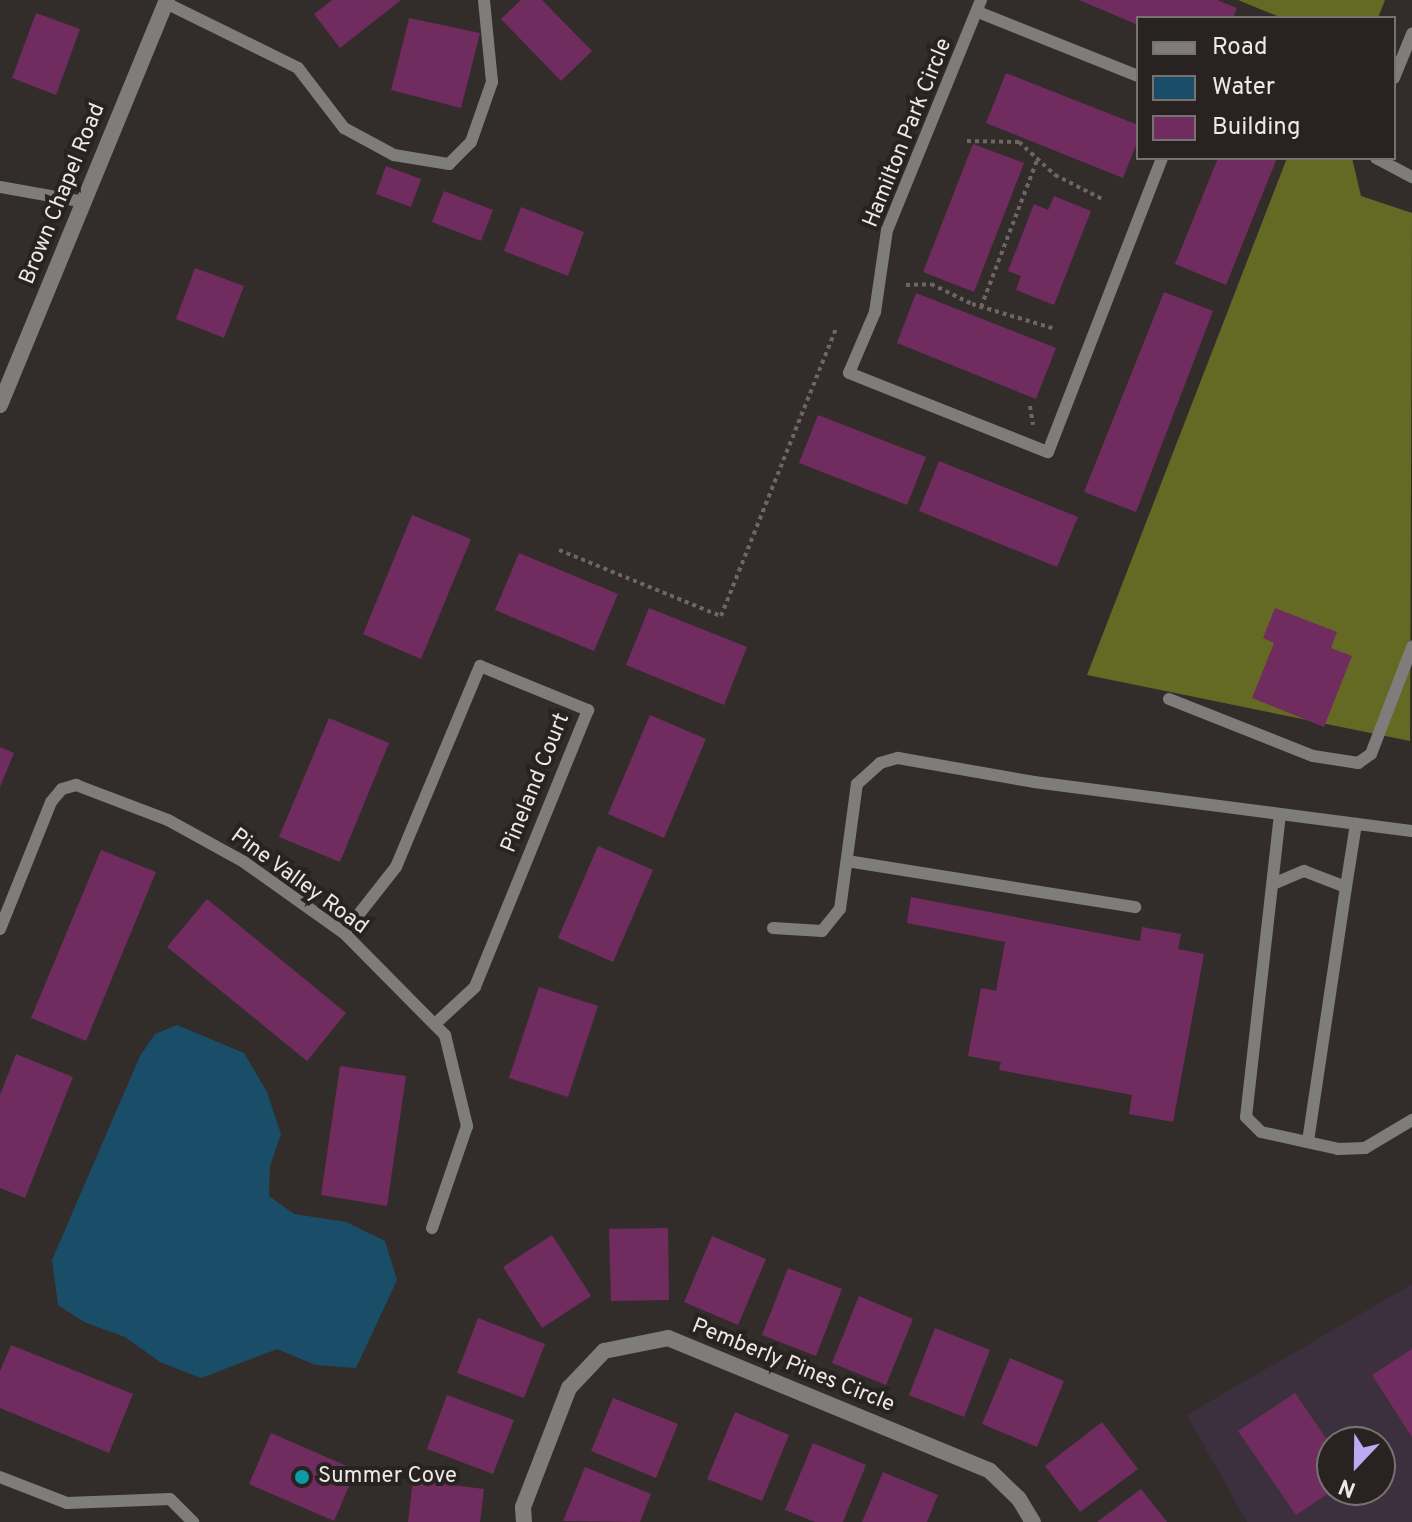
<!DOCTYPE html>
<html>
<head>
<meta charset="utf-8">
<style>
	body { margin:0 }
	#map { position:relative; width:1412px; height:1522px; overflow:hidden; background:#322d2a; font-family:Overpass,sans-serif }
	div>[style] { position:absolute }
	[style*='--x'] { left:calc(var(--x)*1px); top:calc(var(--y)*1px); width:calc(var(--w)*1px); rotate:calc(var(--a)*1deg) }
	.commercial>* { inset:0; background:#3d303e }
	.forest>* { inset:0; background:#646a23 }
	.water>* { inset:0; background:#1a4e68 }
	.building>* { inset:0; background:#702c5f }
	.path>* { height:4px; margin-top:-2px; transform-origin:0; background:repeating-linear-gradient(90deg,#6c6764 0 4px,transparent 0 8px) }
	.service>* { height:12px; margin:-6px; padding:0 6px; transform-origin:6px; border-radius:6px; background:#7e7d7b }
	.minor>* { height:16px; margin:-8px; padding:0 8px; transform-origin:8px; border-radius:8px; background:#7e7d7b }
	.tertiary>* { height:16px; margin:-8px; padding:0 8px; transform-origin:8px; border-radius:8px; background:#7e7d7b }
	.dots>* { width:22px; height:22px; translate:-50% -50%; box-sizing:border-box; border:4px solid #282320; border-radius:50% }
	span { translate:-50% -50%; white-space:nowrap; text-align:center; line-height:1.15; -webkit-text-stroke:8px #282320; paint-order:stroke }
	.street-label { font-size:22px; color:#ece9e7 }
	.poi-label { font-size:22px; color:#ece9e7 }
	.left { translate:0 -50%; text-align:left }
	.legend { position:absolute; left:1136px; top:16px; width:260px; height:144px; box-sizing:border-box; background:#282320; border:2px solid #767270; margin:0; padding:10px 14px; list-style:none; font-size:24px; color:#ece9e7 }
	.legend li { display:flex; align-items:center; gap:16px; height:40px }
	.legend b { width:40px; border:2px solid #767270 }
	.north { position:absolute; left:1316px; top:1426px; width:80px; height:80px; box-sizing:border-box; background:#282320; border:2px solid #767270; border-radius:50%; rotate:202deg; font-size:22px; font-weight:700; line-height:32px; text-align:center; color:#ece9e7 }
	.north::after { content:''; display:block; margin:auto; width:28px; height:36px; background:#bea9f5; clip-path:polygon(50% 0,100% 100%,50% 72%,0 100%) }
</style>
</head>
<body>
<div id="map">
	<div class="commercial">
		<div style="clip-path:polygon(evenodd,1412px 1284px,1412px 1522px,1247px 1522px,1187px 1415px,1412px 1284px,1332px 1442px,1380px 1442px,1380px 1490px,1332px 1490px,1332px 1442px)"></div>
	</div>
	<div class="forest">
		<div style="clip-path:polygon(1238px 0,1385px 0,1378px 18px,1282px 18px)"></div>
		<div style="clip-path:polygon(1287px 158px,1352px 158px,1361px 196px,1412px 213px,1410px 741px,1087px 675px)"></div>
	</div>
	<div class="water">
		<div style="clip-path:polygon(177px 1025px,244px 1053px,267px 1092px,281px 1134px,270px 1166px,269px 1196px,294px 1214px,346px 1222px,385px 1241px,397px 1280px,356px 1368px,316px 1365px,277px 1349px,201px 1378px,160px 1362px,125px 1337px,84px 1322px,58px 1305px,52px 1260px,140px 1056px,155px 1034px)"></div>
	</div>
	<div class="building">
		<div style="clip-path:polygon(332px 0,401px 0,340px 48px,314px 14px)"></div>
		<div style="clip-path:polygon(521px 0,542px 0,592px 51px,561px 81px,501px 19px)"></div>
		<div style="clip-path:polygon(1079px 0,1217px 0,1237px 8px,1233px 18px,1138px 18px,1138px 25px)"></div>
		<div style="clip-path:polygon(36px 13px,80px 29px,56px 95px,12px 78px)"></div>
		<div style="clip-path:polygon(409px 18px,480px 33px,461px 108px,391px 90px)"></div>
		<div style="clip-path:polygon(1006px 73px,1138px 125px,1138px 140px,1123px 178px,986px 123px)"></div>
		<div style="clip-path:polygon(973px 144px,1024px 163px,974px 292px,923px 272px)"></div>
		<div style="clip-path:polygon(1218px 158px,1277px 158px,1226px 285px,1175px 264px)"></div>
		<div style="clip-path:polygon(386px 166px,421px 179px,411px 207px,376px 194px)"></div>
		<div style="clip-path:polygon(444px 191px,493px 210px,481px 241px,432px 222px)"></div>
		<div style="clip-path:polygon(1054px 196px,1091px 211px,1054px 305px,1016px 290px,1021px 276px,1008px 271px,1034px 204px,1048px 210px)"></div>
		<div style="clip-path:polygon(521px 207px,584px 232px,568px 276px,504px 251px)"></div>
		<div style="clip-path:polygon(195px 268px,244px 286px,224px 338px,176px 319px)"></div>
		<div style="clip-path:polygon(1164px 292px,1213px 311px,1136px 512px,1084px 492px)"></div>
		<div style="clip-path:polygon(916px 293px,1056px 348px,1036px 399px,897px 343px)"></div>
		<div style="clip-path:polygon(818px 415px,926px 457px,907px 505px,799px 463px)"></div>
		<div style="clip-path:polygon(939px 461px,1078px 517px,1057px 567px,919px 511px)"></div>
		<div style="clip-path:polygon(412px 515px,471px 539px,421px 659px,363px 634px)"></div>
		<div style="clip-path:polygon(519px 553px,618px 594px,594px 651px,495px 610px)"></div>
		<div style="clip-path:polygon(649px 608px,747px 647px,724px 705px,626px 665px)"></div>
		<div style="clip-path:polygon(1275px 608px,1337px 632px,1331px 648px,1352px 656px,1324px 727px,1252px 698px,1274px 643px,1263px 638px)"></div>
		<div style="clip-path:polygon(650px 715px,706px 739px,664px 838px,608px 814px)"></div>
		<div style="clip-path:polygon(329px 718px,389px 743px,340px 862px,279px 837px)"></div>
		<div style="clip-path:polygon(0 747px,14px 753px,0 787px)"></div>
		<div style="clip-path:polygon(598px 846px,653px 870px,613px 962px,558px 938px)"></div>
		<div style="clip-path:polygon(101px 850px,156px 872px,86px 1041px,31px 1018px)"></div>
		<div style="clip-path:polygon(911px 897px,1140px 941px,1142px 927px,1181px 934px,1178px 949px,1204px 954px,1173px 1122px,1129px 1114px,1132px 1095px,999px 1070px,1001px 1062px,968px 1056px,981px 988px,996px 991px,1005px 942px,907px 923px)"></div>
		<div style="clip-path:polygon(207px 899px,346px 1013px,307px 1061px,167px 947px)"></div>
		<div style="clip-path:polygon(539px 987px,598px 1006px,568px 1097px,509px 1078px)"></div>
		<div style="clip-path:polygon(16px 1054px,73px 1077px,25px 1198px,0 1188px,0 1095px)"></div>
		<div style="clip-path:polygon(340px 1066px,406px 1076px,387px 1206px,321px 1195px)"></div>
		<div style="clip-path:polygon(668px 1228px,669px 1300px,611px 1301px,609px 1229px)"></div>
		<div style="clip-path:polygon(552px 1235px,591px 1296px,542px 1328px,503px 1267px)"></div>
		<div style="clip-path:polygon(712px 1236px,766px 1259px,738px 1325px,684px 1302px)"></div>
		<div style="clip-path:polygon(788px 1268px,842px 1289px,816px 1356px,762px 1335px)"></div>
		<div style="clip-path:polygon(859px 1296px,913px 1319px,886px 1385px,832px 1363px)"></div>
		<div style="clip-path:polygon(478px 1318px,545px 1344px,524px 1398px,457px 1373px)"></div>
		<div style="clip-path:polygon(935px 1328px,990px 1350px,964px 1417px,909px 1395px)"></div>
		<div style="clip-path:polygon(11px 1345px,133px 1394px,109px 1453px,0 1408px,0 1371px)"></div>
		<div style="clip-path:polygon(1412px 1349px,1412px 1437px,1372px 1375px)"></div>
		<div style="clip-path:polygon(1010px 1358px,1064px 1381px,1037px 1447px,982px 1424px)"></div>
		<div style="clip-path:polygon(1295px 1393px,1332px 1447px,1332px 1491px,1296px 1515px,1238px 1431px)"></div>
		<div style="clip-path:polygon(447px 1395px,514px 1420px,493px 1474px,427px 1449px)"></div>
		<div style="clip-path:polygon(613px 1398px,678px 1424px,656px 1478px,591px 1451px)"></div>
		<div style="clip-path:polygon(735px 1412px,789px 1435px,762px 1501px,707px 1479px)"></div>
		<div style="clip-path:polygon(1102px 1422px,1138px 1469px,1080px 1512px,1045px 1466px)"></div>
		<div style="clip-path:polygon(271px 1433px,356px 1470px,334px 1521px,249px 1484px)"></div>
		<div style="clip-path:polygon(813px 1443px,866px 1465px,843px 1522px,815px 1522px,785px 1510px)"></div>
		<div style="clip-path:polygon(585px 1467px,651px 1494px,640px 1522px,563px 1521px)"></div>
		<div style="clip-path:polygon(883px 1472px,938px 1495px,927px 1522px,862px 1522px)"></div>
		<div style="clip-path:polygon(413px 1480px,484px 1489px,480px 1522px,408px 1522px)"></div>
		<div style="clip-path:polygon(1141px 1489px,1167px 1522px,1097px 1522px)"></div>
	</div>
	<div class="path">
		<div style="--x:967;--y:141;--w:52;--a:1.1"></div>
		<div style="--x:1019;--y:142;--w:49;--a:42.5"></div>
		<div style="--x:1055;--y:175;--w:55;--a:27"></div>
		<div style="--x:906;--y:285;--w:25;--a:-2"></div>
		<div style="--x:931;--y:284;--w:46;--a:26"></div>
		<div style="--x:972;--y:304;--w:84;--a:16.7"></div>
		<div style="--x:981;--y:307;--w:160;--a:-69.1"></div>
		<div style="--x:1030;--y:406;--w:19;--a:81"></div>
		<div style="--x:559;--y:550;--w:175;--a:22.2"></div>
		<div style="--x:721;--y:616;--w:310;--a:-68.2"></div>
	</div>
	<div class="service">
		<div style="--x:981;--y:0;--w:248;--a:112.2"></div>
		<div style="--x:887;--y:230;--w:83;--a:98.3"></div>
		<div style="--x:875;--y:312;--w:66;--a:113.1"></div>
		<div style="--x:849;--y:373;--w:214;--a:21.7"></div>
		<div style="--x:1048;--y:452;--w:315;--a:-68.8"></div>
		<div style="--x:166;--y:3;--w:147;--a:26.2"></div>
		<div style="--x:298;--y:68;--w:76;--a:52.5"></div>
		<div style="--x:344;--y:128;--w:57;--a:28.4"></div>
		<div style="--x:394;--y:155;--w:56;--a:9.3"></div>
		<div style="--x:449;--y:164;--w:31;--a:-45"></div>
		<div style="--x:471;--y:142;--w:64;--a:-70.7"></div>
		<div style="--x:492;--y:82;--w:82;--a:-95.6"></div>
		<div style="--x:978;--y:12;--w:172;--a:21.8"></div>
		<div style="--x:1394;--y:78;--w:48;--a:-67.8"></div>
		<div style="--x:1376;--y:158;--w:41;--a:27.8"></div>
		<div style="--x:0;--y:187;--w:85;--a:10.1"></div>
		<div style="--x:1169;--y:699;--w:155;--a:21.6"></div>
		<div style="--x:1313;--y:756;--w:46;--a:8.8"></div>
		<div style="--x:1358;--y:763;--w:16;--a:-35"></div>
		<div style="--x:1371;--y:754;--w:115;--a:-69"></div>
		<div style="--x:1280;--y:814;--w:305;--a:96.4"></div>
		<div style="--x:1246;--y:1117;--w:21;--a:45"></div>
		<div style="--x:1261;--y:1132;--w:79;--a:12.4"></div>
		<div style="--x:1338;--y:1149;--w:27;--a:-2"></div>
		<div style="--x:1365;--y:1148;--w:55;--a:-30.8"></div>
		<div style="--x:847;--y:861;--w:292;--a:9.1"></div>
		<div style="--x:1273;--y:884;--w:34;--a:-23"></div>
		<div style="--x:1304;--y:871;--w:45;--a:20.9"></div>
		<div style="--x:1346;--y:887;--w:258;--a:98.5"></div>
		<div style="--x:1346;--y:887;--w:64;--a:-81"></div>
		<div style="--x:773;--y:928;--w:49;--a:3.5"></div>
		<div style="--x:822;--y:931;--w:28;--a:-51"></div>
		<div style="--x:840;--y:909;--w:126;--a:-82.3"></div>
		<div style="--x:857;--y:784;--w:31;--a:-42"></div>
		<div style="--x:880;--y:763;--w:19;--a:-16"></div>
		<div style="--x:898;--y:758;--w:138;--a:10"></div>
		<div style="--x:1034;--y:782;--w:381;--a:7.4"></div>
		<div style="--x:0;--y:929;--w:137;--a:-68.1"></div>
		<div style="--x:51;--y:802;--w:17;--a:-50"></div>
		<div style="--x:62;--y:789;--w:15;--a:-16"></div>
		<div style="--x:76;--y:785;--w:98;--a:20.8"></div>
		<div style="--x:168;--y:820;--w:87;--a:28.9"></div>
		<div style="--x:244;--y:862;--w:123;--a:35.4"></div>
		<div style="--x:344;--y:933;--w:144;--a:45.3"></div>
		<div style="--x:445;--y:1035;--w:94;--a:76.4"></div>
		<div style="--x:467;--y:1126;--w:108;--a:108.9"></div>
		<div style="--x:344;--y:933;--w:84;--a:-51.8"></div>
		<div style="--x:396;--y:867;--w:218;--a:-67.3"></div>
		<div style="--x:480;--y:666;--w:117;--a:22.2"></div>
		<div style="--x:588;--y:710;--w:299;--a:112.2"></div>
		<div style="--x:475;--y:987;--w:54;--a:137.2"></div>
		<div style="--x:0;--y:1477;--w:72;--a:21.2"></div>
		<div style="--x:67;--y:1503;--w:103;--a:-2.2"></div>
		<div style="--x:170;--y:1499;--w:33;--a:45"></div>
	</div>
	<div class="minor">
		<div style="--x:524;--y:1522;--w:15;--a:-94"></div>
		<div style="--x:523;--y:1507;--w:128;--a:-68.9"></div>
		<div style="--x:569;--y:1388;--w:51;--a:-46.6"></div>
		<div style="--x:604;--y:1351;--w:65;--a:-11.5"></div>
		<div style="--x:668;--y:1338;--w:348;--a:22.4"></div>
		<div style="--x:990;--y:1471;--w:40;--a:44"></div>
		<div style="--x:1019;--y:1499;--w:27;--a:59"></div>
	</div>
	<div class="tertiary">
		<div style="--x:0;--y:405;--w:438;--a:-67.6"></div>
	</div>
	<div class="dots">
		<div style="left:302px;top:1477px;background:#0f9aa8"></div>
	</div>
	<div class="street-label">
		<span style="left:908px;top:133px;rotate:-68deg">Hamilton Park Circle</span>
		<span style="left:63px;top:194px;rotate:-68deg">Brown Chapel Road</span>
		<span style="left:536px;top:783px;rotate:-68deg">Pineland Court</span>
		<span style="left:299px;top:882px;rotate:36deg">Pine Valley Road</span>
		<span style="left:793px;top:1366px;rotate:22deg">Pemberly Pines Circle</span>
	</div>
	<div class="poi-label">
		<span class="left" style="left:318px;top:1477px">Summer Cove</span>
	</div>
	<ul class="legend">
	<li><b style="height:10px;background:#7e7d7b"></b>Road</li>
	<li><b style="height:22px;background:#1a4e68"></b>Water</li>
	<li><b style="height:22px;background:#702c5f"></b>Building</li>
	</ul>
	<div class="north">N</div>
</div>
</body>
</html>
